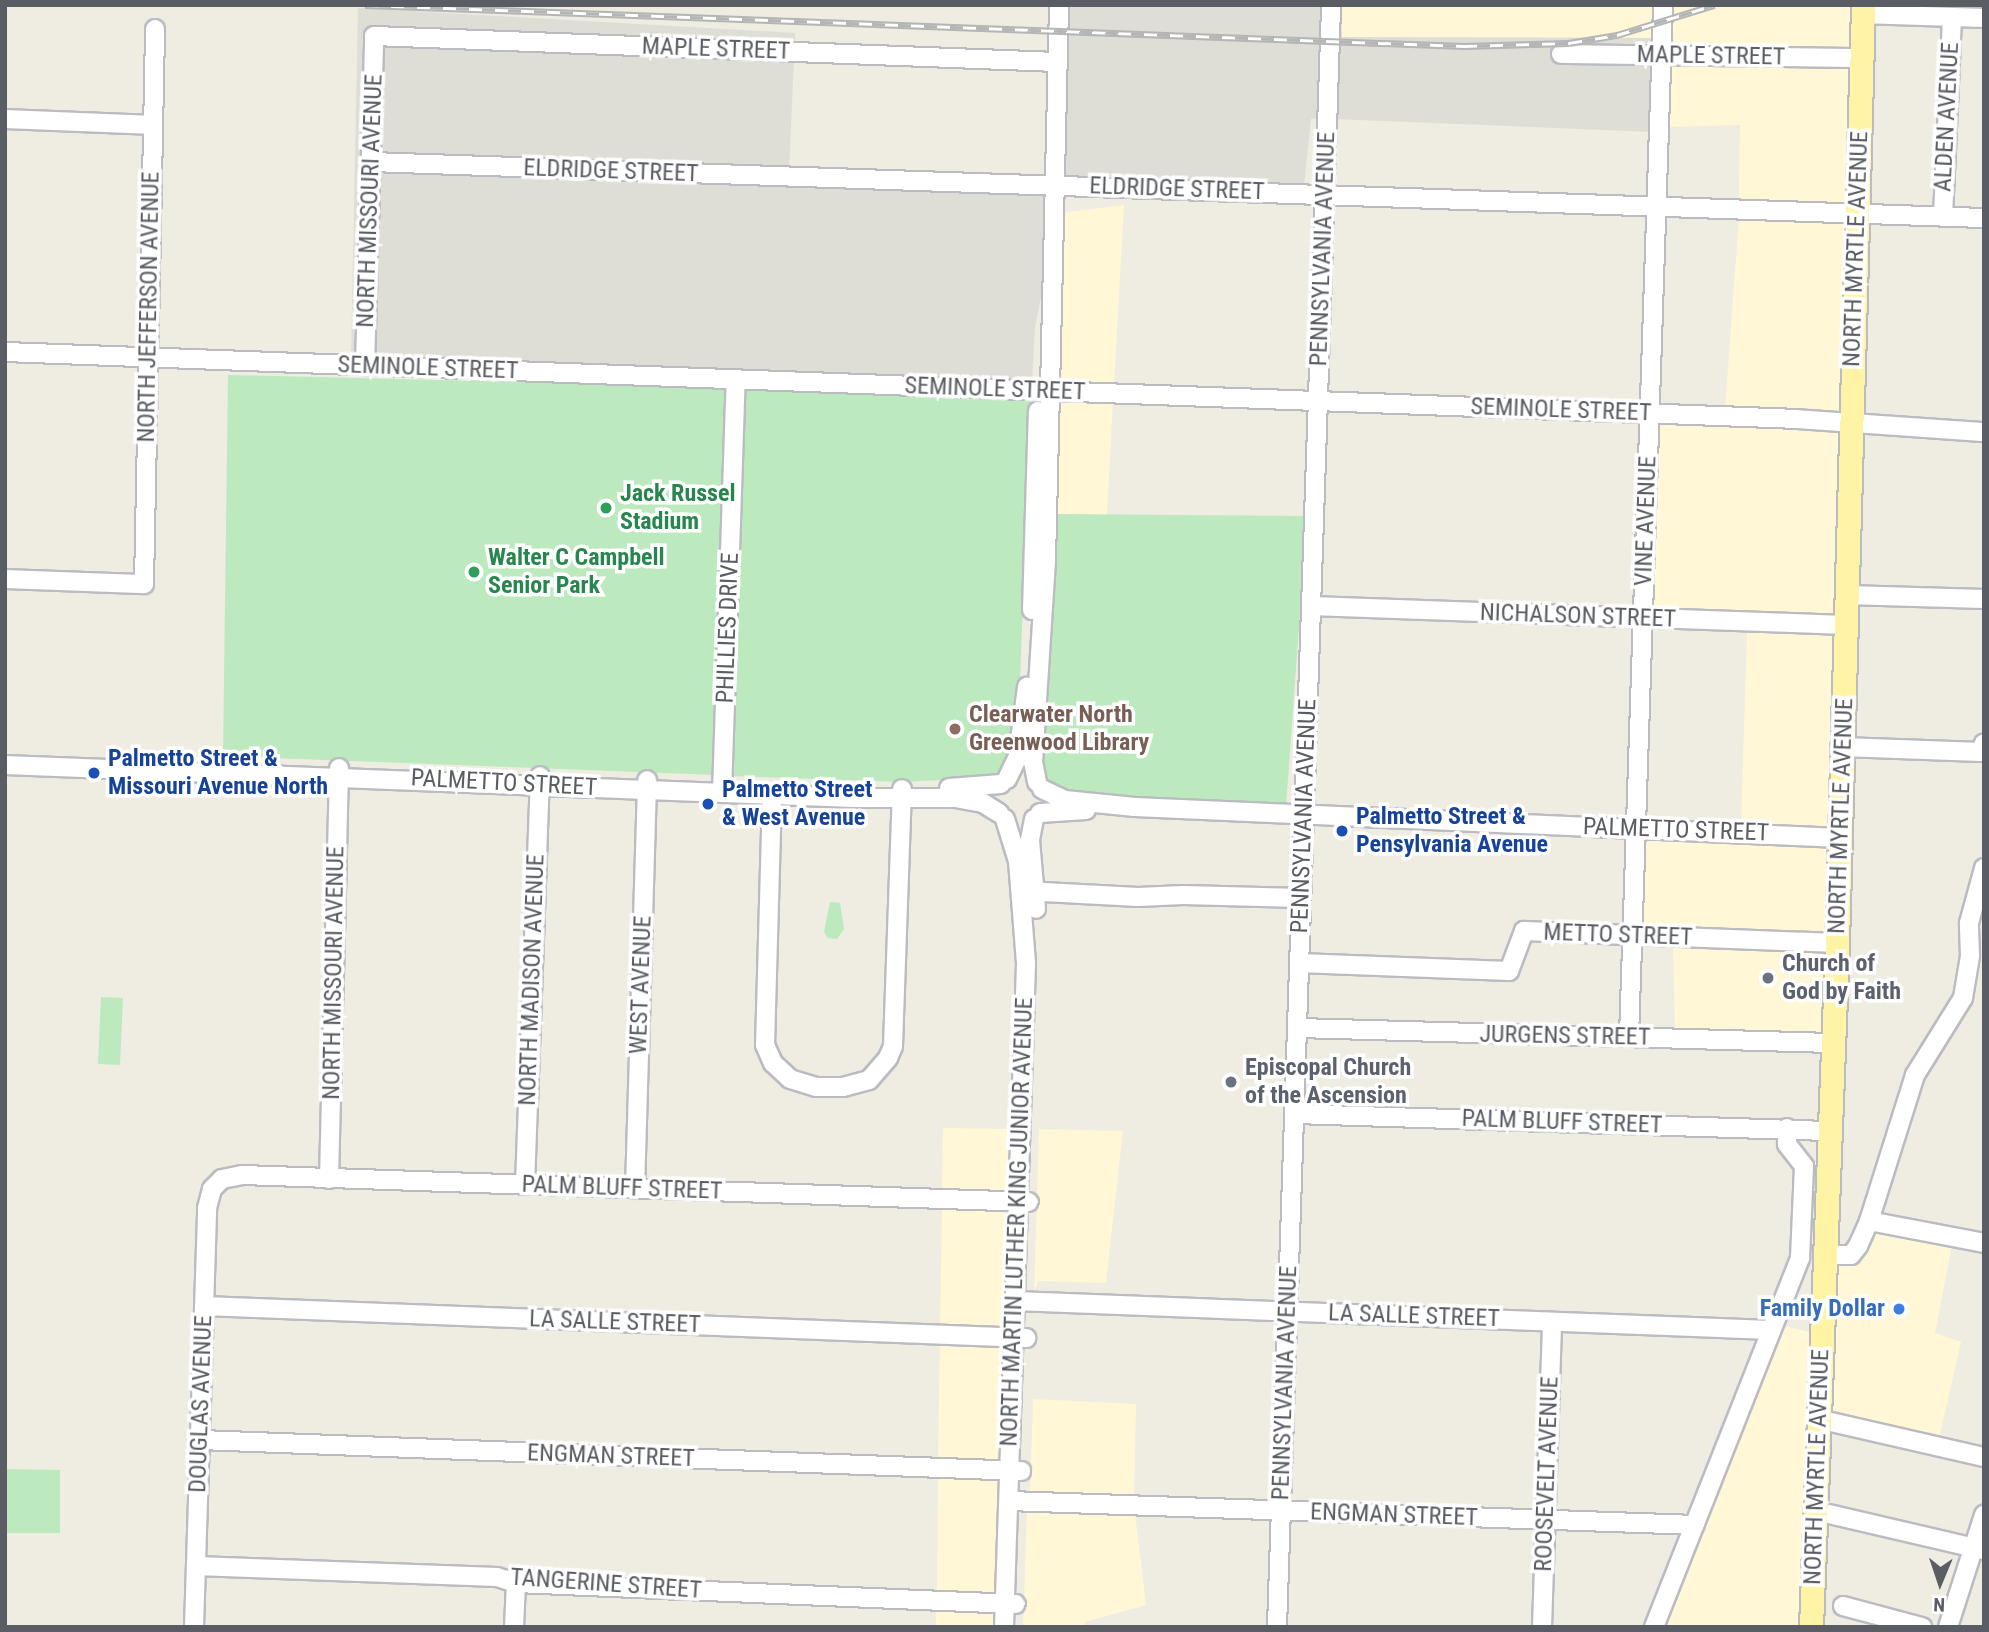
<!DOCTYPE html>
<html>
<head>
<meta charset="utf-8">
<style>
	body { margin:0 }
	#map { position:relative; width:1989px; height:1632px; overflow:hidden; background:#efece2; font-family:"Roboto Condensed",sans-serif }
	div>[style] { position:absolute }
	[style*='--x'] { left:calc(var(--x)*1px); top:calc(var(--y)*1px); width:calc(var(--w)*1px); rotate:calc(var(--a)*1deg) }
	.commercial>* { inset:0; background:#fff7d6 }
	.industrial>* { inset:0; background:#dfded6 }
	.green>* { inset:0; background:#bce9bd }
	.roads { filter:drop-shadow(2px 0 #babcc2) drop-shadow(-2px 0 #babcc2) drop-shadow(0 2px #babcc2) drop-shadow(0 -2px #babcc2) }
	.minor>* { height:18px; margin:-9px; padding:0 9px; transform-origin:9px; border-radius:9px; background:#fff }
	.major>* { height:23px; margin:-11.5px; padding:0 11.5px; transform-origin:11.5px; border-radius:11.5px; background:#fff4a6 }
	.rail>* { height:7px; margin-top:-3.5px; transform-origin:0; background:repeating-linear-gradient(90deg,#fff 0 13px,#b4b5b5 0 26px); box-sizing:border-box; border-block:2px solid #b4b5b5 }
	.dots>* { width:19px; height:19px; translate:-50% -50%; box-sizing:border-box; border:4px solid #fff; border-radius:50% }
	span { translate:-50% -50%; white-space:nowrap; text-align:center; line-height:1.15; -webkit-text-stroke:7px #fff; paint-order:stroke }
	.street-label { font-size:24px; color:#5a5e64 }
	.leisure-label { font-size:24px; color:#27864d; font-weight:700 }
	.left { translate:0 -50%; text-align:left }
	.education-label { font-size:24px; color:#785e54; font-weight:700 }
	.transit-label { font-size:24px; color:#164399; font-weight:700 }
	.worship-label { font-size:24px; color:#5b616d; font-weight:700 }
	.shop-label { font-size:24px; color:#366cbe; font-weight:700 }
	.right { translate:-100% -50%; text-align:right }
	.frame { position:absolute; inset:0; border:7px solid #5a5e64; pointer-events:none }
	.north { position:absolute; left:1905px; top:1548px; width:70px; height:70px; -webkit-text-stroke:5px #fff; paint-order:stroke; rotate:182deg; font-size:19px; font-weight:700; line-height:28px; text-align:center; color:#5a5e64 }
	.north::after { content:''; display:block; margin:auto; width:24px; height:32px; background:#5a5e64; clip-path:polygon(50% 0,100% 100%,50% 72%,0 100%) }
</style>
</head>
<body>
<div id="map">
	<div class="commercial">
		<div style="clip-path:polygon(1341px 5px,1656px 5px,1655px 38px,1341px 37px)"></div>
		<div style="clip-path:polygon(1670px 5px,1854px 5px,1853px 50px,1672px 47px,1674px 39px,1669px 39px)"></div>
		<div style="clip-path:polygon(1671px 62px,1852px 66px,1850px 206px,1739px 201px,1740px 125px,1666px 127px)"></div>
		<div style="clip-path:polygon(1124px 205px,1114px 386px,1058px 384px,1059px 213px)"></div>
		<div style="clip-path:polygon(1739px 217px,1850px 221px,1844px 415px,1725px 408px)"></div>
		<div style="clip-path:polygon(1057px 399px,1113px 401px,1107px 515px,1054px 514px)"></div>
		<div style="clip-path:polygon(1656px 421px,1844px 430px,1839px 617px,1650px 612px)"></div>
		<div style="clip-path:polygon(1747px 630px,1839px 633px,1833px 829px,1741px 825px)"></div>
		<div style="clip-path:polygon(1642px 836px,1833px 845px,1830px 935px,1639px 929px)"></div>
		<div style="clip-path:polygon(1638px 946px,1830px 950px,1826px 1036px,1675px 1031px,1673px 947px)"></div>
		<div style="clip-path:polygon(943px 1128px,1014px 1129px,1012px 1193px,942px 1191px)"></div>
		<div style="clip-path:polygon(1039px 1129px,1123px 1131px,1106px 1283px,1038px 1281px,1034px 1294px)"></div>
		<div style="clip-path:polygon(942px 1206px,1012px 1209px,1007px 1330px,940px 1327px)"></div>
		<div style="clip-path:polygon(1873px 1229px,1952px 1245px,1935px 1333px,1961px 1342px,1939px 1439px,1825px 1412px,1831px 1263px)"></div>
		<div style="clip-path:polygon(1781px 1325px,1814px 1333px,1804px 1627px,1661px 1627px,1702px 1532px)"></div>
		<div style="clip-path:polygon(940px 1343px,1007px 1345px,1003px 1463px,938px 1461px)"></div>
		<div style="clip-path:polygon(1033px 1399px,1136px 1404px,1134px 1498px,1030px 1493px)"></div>
		<div style="clip-path:polygon(938px 1476px,1002px 1478px,998px 1595px,937px 1593px)"></div>
		<div style="clip-path:polygon(1027px 1509px,1135px 1513px,1146px 1605px,1085px 1622px,1084px 1627px,1023px 1627px)"></div>
		<div style="clip-path:polygon(936px 1608px,998px 1611px,997px 1627px,936px 1627px)"></div>
	</div>
	<div class="industrial">
		<div style="clip-path:polygon(1066px 5px,1324px 5px,1321px 118px,1311px 119px,1304px 186px,1061px 178px)"></div>
		<div style="clip-path:polygon(1338px 5px,1341px 5px,1342px 37px,1655px 38px,1655px 47px,1555px 47px,1555px 61px,1655px 62px,1652px 132px,1334px 119px)"></div>
		<div style="clip-path:polygon(358px 8px,795px 33px,795px 44px,368px 28px,359px 358px,351px 358px)"></div>
		<div style="clip-path:polygon(381px 43px,794px 60px,789px 170px,378px 154px)"></div>
		<div style="clip-path:polygon(377px 170px,1046px 196px,1043px 288px,1035px 327px,1032px 383px,372px 358px)"></div>
	</div>
	<div class="green">
		<div style="clip-path:polygon(228px 375px,729px 387px,716px 775px,223px 756px)"></div>
		<div style="clip-path:polygon(742px 388px,1031px 398px,1019px 705px,1012px 753px,997px 777px,902px 782px,730px 776px)"></div>
		<div style="clip-path:polygon(1054px 514px,1307px 516px,1286px 806px,1135px 800px,1062px 791px,1048px 784px,1040px 762px)"></div>
		<div style="clip-path:polygon(830px 902px,840px 903px,844px 929px,837px 939px,828px 938px,824px 932px)"></div>
		<div style="clip-path:polygon(101px 997px,123px 998px,120px 1065px,98px 1064px)"></div>
		<div style="clip-path:polygon(5px 1469px,60px 1470px,60px 1533px,5px 1533px)"></div>
	</div>
	<div class="roads">
		<div class="minor">
			<div style="--x:1862;--y:14;--w:122;--a:1.9"></div>
			<div style="--x:1561;--y:54;--w:300;--a:0.8"></div>
			<div style="--x:5;--y:119;--w:147;--a:2.3"></div>
			<div style="--x:371;--y:162;--w:1614;--a:1.99"></div>
			<div style="--x:1943;--y:216;--w:199;--a:-87.4"></div>
			<div style="--x:5;--y:352;--w:1792;--a:2.14"></div>
			<div style="--x:1796;--y:419;--w:188;--a:4"></div>
			<div style="--x:365;--y:366;--w:330;--a:-88.4"></div>
			<div style="--x:374;--y:36;--w:684;--a:2.18"></div>
			<div style="--x:5;--y:579;--w:139;--a:2.1"></div>
			<div style="--x:144;--y:584;--w:555;--a:-88.86"></div>
			<div style="--x:1847;--y:595;--w:137;--a:1.7"></div>
			<div style="--x:1311;--y:606;--w:535;--a:2.03"></div>
			<div style="--x:1032;--y:610;--w:199;--a:-88.3"></div>
			<div style="--x:1842;--y:747;--w:139;--a:2.1"></div>
			<div style="--x:1981;--y:752;--w:9;--a:-72"></div>
			<div style="--x:5;--y:765;--w:849;--a:2.23"></div>
			<div style="--x:853;--y:798;--w:102;--a:0"></div>
			<div style="--x:955;--y:798;--w:28;--a:10"></div>
			<div style="--x:983;--y:803;--w:19;--a:32"></div>
			<div style="--x:1007;--y:779;--w:25;--a:-64"></div>
			<div style="--x:1018;--y:756;--w:70;--a:-82.6"></div>
			<div style="--x:1037;--y:782;--w:20;--a:-101"></div>
			<div style="--x:1033;--y:762;--w:201;--a:-86.3"></div>
			<div style="--x:1046;--y:561;--w:556;--a:-88.66"></div>
			<div style="--x:949;--y:788;--w:52;--a:-4.4"></div>
			<div style="--x:1042;--y:789;--w:25;--a:26"></div>
			<div style="--x:1065;--y:800;--w:70;--a:5.7"></div>
			<div style="--x:1135;--y:807;--w:706;--a:2.52"></div>
			<div style="--x:722;--y:793;--w:414;--a:-88.1"></div>
			<div style="--x:772;--y:795;--w:250;--a:91.6"></div>
			<div style="--x:765;--y:1045;--w:20;--a:66"></div>
			<div style="--x:773;--y:1063;--w:23;--a:43"></div>
			<div style="--x:790;--y:1079;--w:27;--a:17"></div>
			<div style="--x:816;--y:1087;--w:27;--a:0"></div>
			<div style="--x:843;--y:1087;--w:27;--a:-15"></div>
			<div style="--x:869;--y:1080;--w:29;--a:-49"></div>
			<div style="--x:888;--y:1058;--w:13;--a:-67"></div>
			<div style="--x:893;--y:1046;--w:257;--a:-88"></div>
			<div style="--x:1040;--y:813;--w:46;--a:-3.7"></div>
			<div style="--x:1034;--y:819;--w:21;--a:101"></div>
			<div style="--x:1030;--y:840;--w:69;--a:85"></div>
			<div style="--x:1025;--y:891;--w:113;--a:3"></div>
			<div style="--x:1138;--y:897;--w:45;--a:-2.5"></div>
			<div style="--x:1183;--y:895;--w:118;--a:1.5"></div>
			<div style="--x:1299;--y:963;--w:210;--a:2.2"></div>
			<div style="--x:1509;--y:971;--w:43;--a:-69.4"></div>
			<div style="--x:1524;--y:931;--w:313;--a:2.2"></div>
			<div style="--x:1298;--y:1028;--w:535;--a:1.61"></div>
			<div style="--x:1629;--y:1037;--w:1033;--a:-88.11"></div>
			<div style="--x:1295;--y:1114;--w:533;--a:1.83"></div>
			<div style="--x:329;--y:1179;--w:411;--a:-88.6"></div>
			<div style="--x:525;--y:1185;--w:409;--a:-87.9"></div>
			<div style="--x:635;--y:1189;--w:409;--a:-88.3"></div>
			<div style="--x:1869;--y:1221;--w:117;--a:10.8"></div>
			<div style="--x:1825;--y:1255;--w:26;--a:0"></div>
			<div style="--x:1851;--y:1255;--w:11;--a:-52"></div>
			<div style="--x:1858;--y:1246;--w:27;--a:-66"></div>
			<div style="--x:1869;--y:1221;--w:153;--a:-72.5"></div>
			<div style="--x:1915;--y:1075;--w:91;--a:-58.1"></div>
			<div style="--x:1963;--y:998;--w:43;--a:-80.5"></div>
			<div style="--x:1970;--y:956;--w:33;--a:-92"></div>
			<div style="--x:1969;--y:923;--w:57;--a:-74.7"></div>
			<div style="--x:1015;--y:1301;--w:757;--a:2.2"></div>
			<div style="--x:204;--y:1306;--w:823;--a:2.23"></div>
			<div style="--x:1818;--y:1419;--w:170;--a:12.9"></div>
			<div style="--x:200;--y:1440;--w:822;--a:2.16"></div>
			<div style="--x:1009;--y:1501;--w:686;--a:2"></div>
			<div style="--x:1816;--y:1511;--w:172;--a:13.1"></div>
			<div style="--x:196;--y:1566;--w:301;--a:2.1"></div>
			<div style="--x:497;--y:1577;--w:20;--a:18"></div>
			<div style="--x:516;--y:1583;--w:500;--a:2.41"></div>
			<div style="--x:1843;--y:1606;--w:82;--a:14.9"></div>
			<div style="--x:194;--y:1627;--w:419;--a:-88.2"></div>
			<div style="--x:207;--y:1208;--w:20;--a:-75"></div>
			<div style="--x:212;--y:1189;--w:14;--a:-45"></div>
			<div style="--x:222;--y:1179;--w:20;--a:-11"></div>
			<div style="--x:242;--y:1175;--w:787;--a:1.96"></div>
			<div style="--x:514;--y:1627;--w:44;--a:-87.4"></div>
			<div style="--x:1004;--y:1627;--w:664;--a:-88.1"></div>
			<div style="--x:1026;--y:963;--w:102;--a:-94.5"></div>
			<div style="--x:1018;--y:861;--w:44;--a:-107.2"></div>
			<div style="--x:1277;--y:1627;--w:1623;--a:-88.09"></div>
			<div style="--x:1542;--y:1627;--w:305;--a:-88.1"></div>
			<div style="--x:1654;--y:1627;--w:397;--a:-68.4"></div>
			<div style="--x:1800;--y:1258;--w:92;--a:-87.5"></div>
			<div style="--x:1804;--y:1166;--w:28;--a:-128"></div>
			<div style="--x:1787;--y:1144;--w:16;--a:-90"></div>
			<div style="--x:1948;--y:1627;--w:118;--a:-72.2"></div>
		</div>
		<div class="major">
			<div style="--x:1811;--y:1627;--w:684;--a:-87.82"></div>
			<div style="--x:1837;--y:943;--w:938;--a:-88.41"></div>
		</div>
	</div>
	<div class="rail">
		<div style="--x:365;--y:5;--w:1100;--a:2.14"></div>
		<div style="--x:1464;--y:46;--w:105;--a:-1.6"></div>
		<div style="--x:1569;--y:43;--w:49;--a:-9.5"></div>
		<div style="--x:1617;--y:35;--w:102;--a:-17.2"></div>
	</div>
	<div class="dots">
		<div style="left:606px;top:508px;background:#2e9e5b"></div>
		<div style="left:474px;top:572px;background:#2e9e5b"></div>
		<div style="left:955px;top:729px;background:#8d6e63"></div>
		<div style="left:94px;top:773px;background:#1a4fb4"></div>
		<div style="left:708px;top:804px;background:#1a4fb4"></div>
		<div style="left:1342px;top:831px;background:#1a4fb4"></div>
		<div style="left:1768px;top:978px;background:#6b7280"></div>
		<div style="left:1231px;top:1082px;background:#6b7280"></div>
		<div style="left:1899px;top:1309px;background:#3f7fe0"></div>
	</div>
	<div class="street-label">
		<span style="left:716px;top:49px;rotate:2deg">MAPLE STREET</span>
		<span style="left:1711px;top:56px;rotate:1deg">MAPLE STREET</span>
		<span style="left:1947px;top:117px;rotate:-87deg">ALDEN AVENUE</span>
		<span style="left:611px;top:171px;rotate:2deg">ELDRIDGE STREET</span>
		<span style="left:1177px;top:189px;rotate:2deg">ELDRIDGE STREET</span>
		<span style="left:370px;top:201px;rotate:-88deg">NORTH MISSOURI AVENUE</span>
		<span style="left:1323px;top:249px;rotate:-88deg">PENNSYLVANIA AVENUE</span>
		<span style="left:1856px;top:249px;rotate:-88deg">NORTH MYRTLE AVENUE</span>
		<span style="left:149px;top:307px;rotate:-89deg">NORTH JEFFERSON AVENUE</span>
		<span style="left:428px;top:368px;rotate:2deg">SEMINOLE STREET</span>
		<span style="left:995px;top:389px;rotate:2deg">SEMINOLE STREET</span>
		<span style="left:1561px;top:410px;rotate:2deg">SEMINOLE STREET</span>
		<span style="left:1646px;top:521px;rotate:-88deg">VINE AVENUE</span>
		<span style="left:1578px;top:616px;rotate:2deg">NICHALSON STREET</span>
		<span style="left:728px;top:628px;rotate:-88deg">PHILLIES DRIVE</span>
		<span style="left:504px;top:783px;rotate:3deg">PALMETTO STREET</span>
		<span style="left:1304px;top:816px;rotate:-88deg">PENNSYLVANIA AVENUE</span>
		<span style="left:1841px;top:816px;rotate:-88deg">NORTH MYRTLE AVENUE</span>
		<span style="left:1676px;top:830px;rotate:2deg">PALMETTO STREET</span>
		<span style="left:1618px;top:935px;rotate:2deg">METTO STREET</span>
		<span style="left:334px;top:973px;rotate:-89deg">NORTH MISSOURI AVENUE</span>
		<span style="left:532px;top:980px;rotate:-88deg">NORTH MADISON AVENUE</span>
		<span style="left:641px;top:985px;rotate:-88deg">WEST AVENUE</span>
		<span style="left:1565px;top:1036px;rotate:1deg">JURGENS STREET</span>
		<span style="left:1562px;top:1122px;rotate:2deg">PALM BLUFF STREET</span>
		<span style="left:622px;top:1188px;rotate:2deg">PALM BLUFF STREET</span>
		<span style="left:1017px;top:1222px;rotate:-88deg">NORTH MARTIN LUTHER KING JUNIOR AVENUE</span>
		<span style="left:1414px;top:1316px;rotate:2deg">LA SALLE STREET</span>
		<span style="left:615px;top:1322px;rotate:2deg">LA SALLE STREET</span>
		<span style="left:1285px;top:1383px;rotate:-88deg">PENNSYLVANIA AVENUE</span>
		<span style="left:201px;top:1404px;rotate:-88deg">DOUGLAS AVENUE</span>
		<span style="left:611px;top:1456px;rotate:2deg">ENGMAN STREET</span>
		<span style="left:1817px;top:1467px;rotate:-88deg">NORTH MYRTLE AVENUE</span>
		<span style="left:1547px;top:1474px;rotate:-88deg">ROOSEVELT AVENUE</span>
		<span style="left:1394px;top:1515px;rotate:2deg">ENGMAN STREET</span>
		<span style="left:606px;top:1584px;rotate:4deg">TANGERINE STREET</span>
	</div>
	<div class="leisure-label">
		<span class="left" style="left:620px;top:508px">Jack Russel<br>Stadium</span>
		<span class="left" style="left:488px;top:572px">Walter C Campbell<br>Senior Park</span>
	</div>
	<div class="education-label">
		<span class="left" style="left:969px;top:729px">Clearwater North<br>Greenwood Library</span>
	</div>
	<div class="transit-label">
		<span class="left" style="left:108px;top:773px">Palmetto Street &amp;<br>Missouri Avenue North</span>
		<span class="left" style="left:722px;top:804px">Palmetto Street<br>&amp; West Avenue</span>
		<span class="left" style="left:1356px;top:831px">Palmetto Street &amp;<br>Pensylvania Avenue</span>
	</div>
	<div class="worship-label">
		<span class="left" style="left:1782px;top:978px">Church of<br>God by Faith</span>
		<span class="left" style="left:1245px;top:1082px">Episcopal Church<br>of the Ascension</span>
	</div>
	<div class="shop-label">
		<span class="right" style="left:1885px;top:1309px">Family Dollar</span>
	</div>
	<div class="frame"></div>
	<div class="north">N</div>
</div>
</body>
</html>
